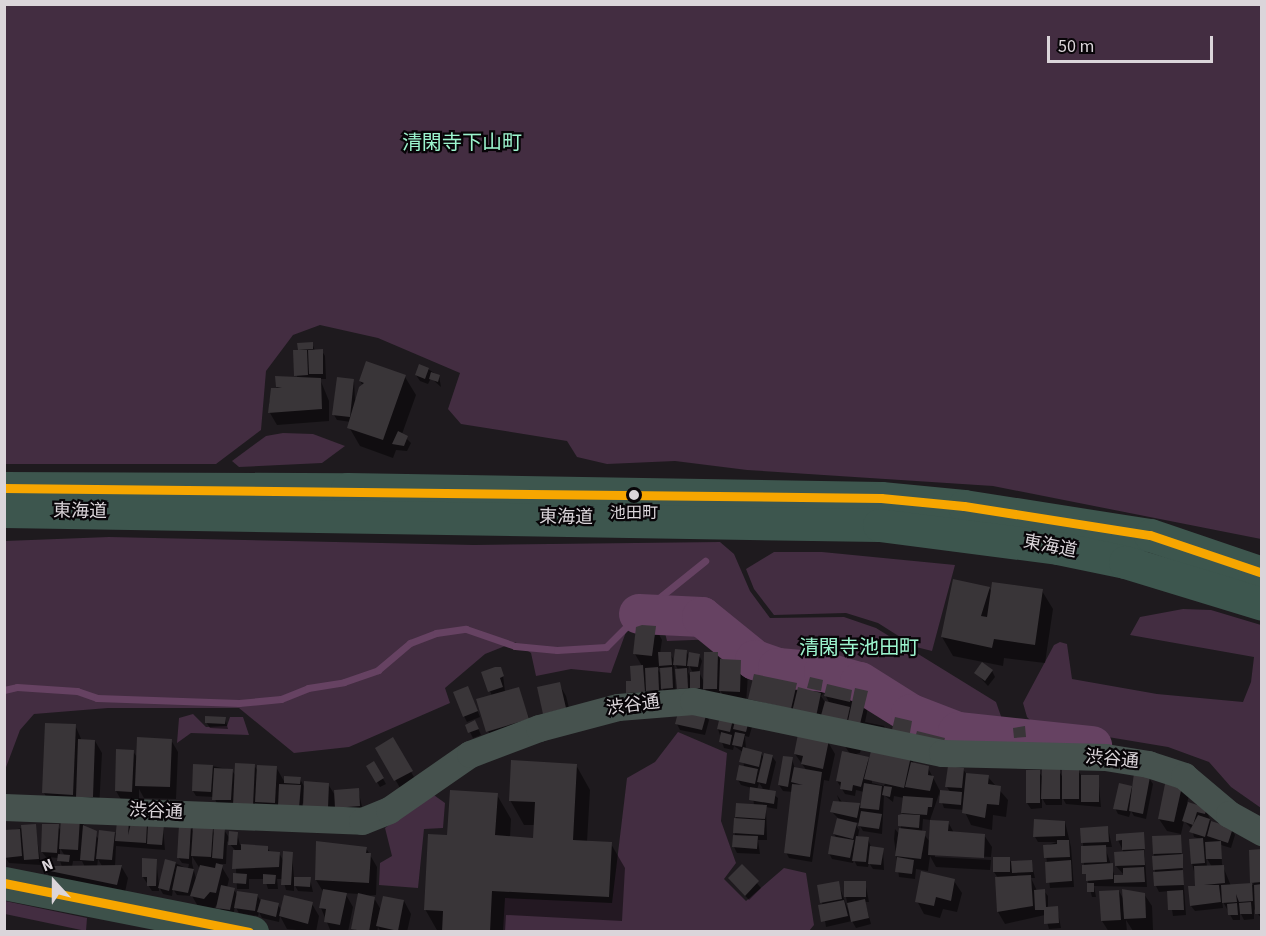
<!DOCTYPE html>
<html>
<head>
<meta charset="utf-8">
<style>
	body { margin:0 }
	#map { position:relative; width:1266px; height:936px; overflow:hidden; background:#1e1a1e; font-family:"Source Sans 3","Noto Sans JP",sans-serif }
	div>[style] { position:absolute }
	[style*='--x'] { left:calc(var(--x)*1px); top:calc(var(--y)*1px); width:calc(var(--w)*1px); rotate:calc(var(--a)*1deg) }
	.green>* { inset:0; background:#432d41 }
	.shadow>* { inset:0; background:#0007 }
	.stream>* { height:7px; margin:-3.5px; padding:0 3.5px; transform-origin:3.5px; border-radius:3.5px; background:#664262 }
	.river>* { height:40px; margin:-20px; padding:0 20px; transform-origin:20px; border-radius:20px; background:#664262 }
	.building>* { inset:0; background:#393538 }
	.minor>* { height:27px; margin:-13.5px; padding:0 13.5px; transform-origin:13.5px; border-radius:13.5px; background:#46524e }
	.major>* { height:33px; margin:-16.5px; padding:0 16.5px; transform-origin:16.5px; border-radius:16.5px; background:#3d514a }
	.highway>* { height:33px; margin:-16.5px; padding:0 16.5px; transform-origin:16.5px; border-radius:16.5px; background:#3d564e }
	.bus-1>* { height:9px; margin:-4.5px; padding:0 4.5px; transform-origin:4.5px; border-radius:4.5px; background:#f7a600 }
	.dots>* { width:16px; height:16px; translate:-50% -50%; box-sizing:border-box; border:3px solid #080508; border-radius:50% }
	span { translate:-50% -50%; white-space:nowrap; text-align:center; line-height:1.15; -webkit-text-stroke:4.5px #080508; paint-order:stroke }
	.bus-label { font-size:16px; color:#dbd5da }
	.street-label { font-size:18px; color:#dbd5da }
	.neighbourhood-label { font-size:20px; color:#9cf4ce }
	.frame { position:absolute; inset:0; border:6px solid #dbd5da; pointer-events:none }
	.north { position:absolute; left:24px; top:852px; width:60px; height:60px; -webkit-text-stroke:4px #080508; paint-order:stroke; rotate:339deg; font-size:16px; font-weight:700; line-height:24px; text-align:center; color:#dbd5da }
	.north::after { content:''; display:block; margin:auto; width:21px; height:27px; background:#dbd5da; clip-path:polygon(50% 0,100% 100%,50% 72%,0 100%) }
	.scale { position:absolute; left:1047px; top:36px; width:166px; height:27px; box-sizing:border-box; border:3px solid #dbd5da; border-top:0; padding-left:8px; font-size:18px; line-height:21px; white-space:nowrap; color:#dbd5da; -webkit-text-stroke:4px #080508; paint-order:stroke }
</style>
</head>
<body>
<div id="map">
	<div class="green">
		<div style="clip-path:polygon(5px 4px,1261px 5px,1261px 539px,993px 486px,747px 470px,675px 461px,607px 464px,577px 457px,567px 441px,461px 424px,448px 409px,460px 373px,378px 338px,320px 325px,293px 335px,266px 371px,261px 430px,216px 464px,5px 464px)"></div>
		<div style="clip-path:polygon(283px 433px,313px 434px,345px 446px,322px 463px,239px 467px,232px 461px,266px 436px)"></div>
		<div style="clip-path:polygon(109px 537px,474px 545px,720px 542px,734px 554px,750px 591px,770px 618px,844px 617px,876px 628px,996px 702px,1003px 722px,1001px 736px,905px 709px,872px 683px,831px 669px,785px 662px,719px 639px,667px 641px,661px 617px,630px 621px,611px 673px,571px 669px,536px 676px,531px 653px,515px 642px,485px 654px,445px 688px,450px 703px,349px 747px,294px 753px,239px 708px,108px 708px,34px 714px,20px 730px,5px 770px,5px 541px)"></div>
		<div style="clip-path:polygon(774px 552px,822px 552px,955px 565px,932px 651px,916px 647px,878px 623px,846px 613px,774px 615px,754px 589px,746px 569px)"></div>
		<div style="clip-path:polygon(1183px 609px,1211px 610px,1261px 625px,1261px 808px,1231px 787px,1209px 762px,1168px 747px,1102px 736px,1044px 734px,1027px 717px,1023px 703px,1054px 645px,1060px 642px,1067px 644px,1072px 679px,1157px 694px,1243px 702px,1251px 682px,1254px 657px,1130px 635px,1140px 617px)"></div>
		<div style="clip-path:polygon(193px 714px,206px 727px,227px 726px,230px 717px,243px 717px,249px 735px,191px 733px,177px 743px,179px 718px)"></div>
		<div style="clip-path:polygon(678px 732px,727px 753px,721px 821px,736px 863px,724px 879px,746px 901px,784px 868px,806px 873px,814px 925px,809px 931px,503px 931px,505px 898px,612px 903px,627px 778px,655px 762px)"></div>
		<div style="clip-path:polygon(431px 793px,445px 803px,443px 828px,424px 829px,418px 888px,379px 885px,380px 863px,392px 856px,385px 828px)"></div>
		<div style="clip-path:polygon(5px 901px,87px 918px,86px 931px,5px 914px)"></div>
	</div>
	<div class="shadow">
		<div style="clip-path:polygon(312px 343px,315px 351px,322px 351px,325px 356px,326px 379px,320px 379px,329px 401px,329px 421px,277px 425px,270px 413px,269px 402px,277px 387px,297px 379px,299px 344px)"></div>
		<div style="clip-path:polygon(428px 369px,439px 376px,441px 387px,431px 378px,428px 384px,420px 381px,416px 375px)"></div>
		<div style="clip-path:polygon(405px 377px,416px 395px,402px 434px,411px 443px,407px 451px,396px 450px,393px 458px,360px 446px,349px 427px,351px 422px,337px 420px,334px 415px,354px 381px,355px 400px,363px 386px,360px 381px)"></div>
		<div style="clip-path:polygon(989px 588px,992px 592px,1042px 591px,1053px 609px,1045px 663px,1004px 658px,1003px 666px,953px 656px,942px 637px)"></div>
		<div style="clip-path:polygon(evenodd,655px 627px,662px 640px,660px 654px,670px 653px,675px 662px,686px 651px,690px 658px,699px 655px,702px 661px,699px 672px,704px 682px,717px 654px,720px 659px,741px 662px,748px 674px,746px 704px,727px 703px,720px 690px,720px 694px,708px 694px,703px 685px,703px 693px,691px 694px,674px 662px,676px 694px,666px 694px,661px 686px,662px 696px,631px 698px,632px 682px,642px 666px,635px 654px,655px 627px,689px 665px,693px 673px,691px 678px,688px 672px,689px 665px,655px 627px,657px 668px,661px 668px,662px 676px,657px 668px)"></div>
		<div style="clip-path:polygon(992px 671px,995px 677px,988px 686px,976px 673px)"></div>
		<div style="clip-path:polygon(483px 673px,503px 675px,505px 692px,518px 689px,534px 731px,495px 744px,488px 731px,492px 696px)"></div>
		<div style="clip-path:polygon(evenodd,822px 681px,827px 689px,851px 692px,855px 697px,867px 693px,870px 698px,865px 722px,884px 726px,887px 732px,757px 711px,796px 685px,811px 692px,809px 688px,822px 681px,824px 693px,830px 704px,825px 702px,821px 696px,824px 693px)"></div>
		<div style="clip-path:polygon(559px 684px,566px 696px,572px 720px,539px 689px)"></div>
		<div style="clip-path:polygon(471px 694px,480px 717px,467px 722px,464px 716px)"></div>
		<div style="clip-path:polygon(706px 714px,709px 720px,705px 735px,680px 730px,677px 724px)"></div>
		<div style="clip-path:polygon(225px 718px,228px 729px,210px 728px,206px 722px)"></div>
		<div style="clip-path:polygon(evenodd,737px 719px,752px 727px,749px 737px,745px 736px,746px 750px,761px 753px,764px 758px,772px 756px,776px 762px,769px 791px,778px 798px,777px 809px,766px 807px,767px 840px,758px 840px,760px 854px,737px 853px,734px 847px,737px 804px,754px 805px,752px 788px,741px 785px,738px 780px,744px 767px,743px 752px,734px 746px,733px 750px,724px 748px,718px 729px,732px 721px,736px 726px,737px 719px,759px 783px,762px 787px,764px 791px,757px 790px,759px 783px)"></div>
		<div style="clip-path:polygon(911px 722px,915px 728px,911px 743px,896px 739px)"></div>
		<div style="clip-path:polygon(75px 725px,82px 741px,95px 741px,102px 753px,99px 809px,51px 805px,44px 793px)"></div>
		<div style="clip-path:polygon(467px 726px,478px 728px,481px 735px,473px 738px)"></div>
		<div style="clip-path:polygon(1024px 728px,1028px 742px,1019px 744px,1015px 738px)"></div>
		<div style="clip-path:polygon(392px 739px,418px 784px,403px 793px,377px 748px)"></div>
		<div style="clip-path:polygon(171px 740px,178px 752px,176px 799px,144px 798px,139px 789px,139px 804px,123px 803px,116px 791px,118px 750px,133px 751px,138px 759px)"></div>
		<div style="clip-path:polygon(828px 742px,835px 754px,829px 781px,824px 780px,812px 862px,789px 858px,786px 852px,793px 792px,783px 791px,779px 785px,792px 759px,795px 769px,807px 771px,795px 754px)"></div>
		<div style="clip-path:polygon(evenodd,845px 746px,861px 749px,860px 753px,853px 755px,870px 762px,910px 757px,915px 765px,928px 768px,940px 791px,950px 792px,947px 787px,963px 769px,967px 775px,988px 777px,1008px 800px,1006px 817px,993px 815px,992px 830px,971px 825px,964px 810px,944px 808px,939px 794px,930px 820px,923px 819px,922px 832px,930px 842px,948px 822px,954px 833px,984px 835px,992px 847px,991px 857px,935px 854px,935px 857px,991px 860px,990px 870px,936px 867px,930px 856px,928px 871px,916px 869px,915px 879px,899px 877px,894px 839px,895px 829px,900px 835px,904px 798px,894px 796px,893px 802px,884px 795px,882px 834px,863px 831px,860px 826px,858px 836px,868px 839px,871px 847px,883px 849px,884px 870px,873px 869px,869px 863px,868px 867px,857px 866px,854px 860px,853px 863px,832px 859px,829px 853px,837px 839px,834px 834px,838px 818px,832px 812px,840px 804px,837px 795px,844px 805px,862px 805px,864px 792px,856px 790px,855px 796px,845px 794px,837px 781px,850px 754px,845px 746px,872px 780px,885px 783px,884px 786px,872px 783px,872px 780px,845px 746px,854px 822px,860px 823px,859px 830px,854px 822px)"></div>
		<div style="clip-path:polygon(374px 763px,386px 784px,380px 787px,368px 767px)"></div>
		<div style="clip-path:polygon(254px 765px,259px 773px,276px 767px,285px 783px,286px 778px,300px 779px,305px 788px,328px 784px,336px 797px,358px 789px,363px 811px,334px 820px,311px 818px,302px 803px,302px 813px,221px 812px,214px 797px,196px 796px,193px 791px,212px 766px,232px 770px,236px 777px)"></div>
		<div style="clip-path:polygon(576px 765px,590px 790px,587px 842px,611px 844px,625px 868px,622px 921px,506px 915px,505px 932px,438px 932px,425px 909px,449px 836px,497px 795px,511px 819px,510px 838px,535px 839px,536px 825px,524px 825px,510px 800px)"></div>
		<div style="clip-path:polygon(1059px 771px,1063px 778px,1078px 771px,1082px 776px,1098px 776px,1101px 807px,1066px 804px,1062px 797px,1062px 805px,1046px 805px,1042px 798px,1042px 808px,1031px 809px,1027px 803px,1039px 772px,1043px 778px)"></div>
		<div style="clip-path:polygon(1149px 778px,1153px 784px,1146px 819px,1134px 816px,1131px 811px,1129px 817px,1118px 814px,1115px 808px,1131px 787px,1133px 791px)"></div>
		<div style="clip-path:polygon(evenodd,1167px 781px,1189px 796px,1187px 803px,1206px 809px,1211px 822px,1232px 829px,1235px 835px,1231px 848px,1221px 845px,1222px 864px,1231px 886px,1253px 885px,1262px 851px,1262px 919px,1254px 909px,1254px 919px,1244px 920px,1240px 912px,1240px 920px,1233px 920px,1222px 900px,1223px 908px,1195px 911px,1191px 906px,1198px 888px,1192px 863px,1201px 839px,1194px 837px,1192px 829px,1184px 821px,1181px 834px,1167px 831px,1159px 819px,1167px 781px,1206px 857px,1212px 867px,1207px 867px,1206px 857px)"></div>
		<div style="clip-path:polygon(4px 783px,9px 807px,4px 807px)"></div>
		<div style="clip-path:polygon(evenodd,79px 820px,99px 839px,100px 832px,117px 833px,128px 823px,131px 829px,132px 824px,163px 827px,165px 850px,116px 846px,115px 866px,121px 866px,128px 878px,124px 897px,53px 883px,46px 871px,62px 867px,59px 858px,46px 857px,42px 852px,58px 826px,62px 833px,79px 820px,60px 848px,65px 856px,60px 856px,60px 848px,79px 820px,98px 859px,102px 866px,97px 867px,98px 859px,79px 820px,73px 861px,82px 861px,85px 867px,72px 867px,73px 861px)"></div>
		<div style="clip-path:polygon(1065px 822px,1071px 847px,1074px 887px,1050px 888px,1045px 846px,1057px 842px,1038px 842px,1035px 837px)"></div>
		<div style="clip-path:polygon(35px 825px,41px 865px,9px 863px,4px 855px,4px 832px)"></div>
		<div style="clip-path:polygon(evenodd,190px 827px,194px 833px,212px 829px,215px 835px,224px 830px,230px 839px,237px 833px,240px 845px,267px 847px,270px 852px,279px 853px,284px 862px,292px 854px,294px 878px,310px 879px,313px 892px,298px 891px,294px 884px,294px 891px,286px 890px,283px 879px,277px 879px,278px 889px,268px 889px,265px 879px,249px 879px,249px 889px,237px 889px,235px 850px,227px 841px,226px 864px,220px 864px,229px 879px,227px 888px,234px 890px,238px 896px,257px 895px,260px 900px,278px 905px,282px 911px,312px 904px,319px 916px,316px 932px,287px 929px,280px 916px,279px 922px,262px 918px,259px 912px,258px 916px,239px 913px,235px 906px,233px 916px,221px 913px,219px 902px,212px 911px,199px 908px,192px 896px,177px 895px,173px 889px,172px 896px,163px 894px,159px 887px,159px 891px,152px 891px,143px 877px,156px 860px,159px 885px,175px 863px,188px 869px,189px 864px,182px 863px,178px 857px,190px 827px,192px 856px,200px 869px,196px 879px,192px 863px,192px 856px)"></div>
		<div style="clip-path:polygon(1108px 828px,1112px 847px,1105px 847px,1115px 877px,1125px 876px,1116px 866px,1116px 853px,1124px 853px,1118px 840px,1143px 834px,1147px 887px,1094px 886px,1096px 897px,1092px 897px,1084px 866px,1083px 843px)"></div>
		<div style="clip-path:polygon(1180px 836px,1186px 915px,1173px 916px,1169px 891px,1159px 892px,1156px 886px,1153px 838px)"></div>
		<div style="clip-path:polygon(318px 842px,366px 848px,377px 867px,376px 895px,365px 896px,374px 898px,381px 910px,404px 901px,411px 914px,407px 932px,381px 932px,378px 927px,377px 932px,355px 932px,359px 894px,345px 893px,353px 907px,348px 932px,331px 932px,321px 908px,324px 893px,316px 880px)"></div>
		<div style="clip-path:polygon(1009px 859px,1011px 862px,1031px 861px,1035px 878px,1031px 878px,1037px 891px,1044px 891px,1048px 896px,1048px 908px,1057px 908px,1061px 928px,1049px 929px,1045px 915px,1005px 924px,998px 912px,998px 878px,994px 872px)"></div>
		<div style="clip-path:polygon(742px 866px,761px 888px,749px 900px,730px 879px)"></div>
		<div style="clip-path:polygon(954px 881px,962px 893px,957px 912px,943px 909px,940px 918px,924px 914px,917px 901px)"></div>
		<div style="clip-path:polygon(865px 882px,869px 902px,865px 902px,871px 924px,856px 928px,852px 921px,826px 927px,822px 902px,838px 883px,849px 912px,846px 897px)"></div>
		<div style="clip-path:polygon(1119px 891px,1125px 902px,1144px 894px,1152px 906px,1153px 930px,1133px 931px,1126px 920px,1127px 932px,1109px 932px,1102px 921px)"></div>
	</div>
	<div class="stream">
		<div style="--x:4;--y:690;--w:13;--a:-13"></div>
		<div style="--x:17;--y:687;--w:60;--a:3.8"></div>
		<div style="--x:77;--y:691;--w:21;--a:19"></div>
		<div style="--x:97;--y:698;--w:142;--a:2"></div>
		<div style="--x:239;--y:703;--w:42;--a:-5.4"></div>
		<div style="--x:281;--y:699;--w:29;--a:-22"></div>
		<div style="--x:308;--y:688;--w:36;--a:-9"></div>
		<div style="--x:344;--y:682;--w:36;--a:-19"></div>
		<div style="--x:378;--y:670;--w:42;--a:-40.2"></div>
		<div style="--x:410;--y:643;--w:28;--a:-21"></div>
		<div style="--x:436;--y:633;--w:30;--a:-8"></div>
		<div style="--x:466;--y:629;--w:52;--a:19.1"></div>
		<div style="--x:515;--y:646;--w:42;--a:5.4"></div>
		<div style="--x:557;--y:650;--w:49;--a:-3.5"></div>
		<div style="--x:606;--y:647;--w:47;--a:-45"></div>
		<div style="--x:639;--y:614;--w:85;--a:-38.8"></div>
	</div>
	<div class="river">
		<div style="--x:639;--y:614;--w:63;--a:2.7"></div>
		<div style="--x:702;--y:617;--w:68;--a:39.1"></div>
		<div style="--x:755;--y:660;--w:24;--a:19"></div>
		<div style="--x:778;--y:668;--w:46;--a:5"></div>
		<div style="--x:824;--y:672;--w:37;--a:16"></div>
		<div style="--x:860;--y:682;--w:60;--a:32.1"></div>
		<div style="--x:911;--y:714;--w:50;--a:21"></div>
		<div style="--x:958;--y:732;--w:135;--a:6"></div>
	</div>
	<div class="building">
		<div style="clip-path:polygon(313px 342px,313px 349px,298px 350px,297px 343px)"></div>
		<div style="clip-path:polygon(323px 349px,323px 374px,309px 374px,308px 350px)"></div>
		<div style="clip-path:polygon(293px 350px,307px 350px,308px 375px,294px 376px)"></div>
		<div style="clip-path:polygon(366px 361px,406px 375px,383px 440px,347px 428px,359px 387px,364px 383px,359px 381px)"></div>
		<div style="clip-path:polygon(419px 364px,429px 368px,425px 379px,415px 375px)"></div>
		<div style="clip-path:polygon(431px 372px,440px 375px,438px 382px,429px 379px)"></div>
		<div style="clip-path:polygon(275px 376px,321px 378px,322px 409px,268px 413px,271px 388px,282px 388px,276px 387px)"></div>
		<div style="clip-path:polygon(337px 377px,354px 379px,350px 417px,332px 415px)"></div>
		<div style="clip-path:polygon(398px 431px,408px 436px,404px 446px,392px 444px)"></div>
		<div style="clip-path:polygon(953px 579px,990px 587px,981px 616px,987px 617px,992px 582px,1043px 589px,1035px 645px,994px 639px,992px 648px,941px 637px)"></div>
		<div style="clip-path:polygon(642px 625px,656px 626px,652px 656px,633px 654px,636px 627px)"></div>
		<div style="clip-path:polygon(675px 649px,687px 650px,686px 666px,673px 665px)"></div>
		<div style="clip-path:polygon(658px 652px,671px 652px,672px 665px,659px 666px)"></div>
		<div style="clip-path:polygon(689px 652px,700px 654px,698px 667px,687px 666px)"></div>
		<div style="clip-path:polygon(704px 652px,718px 652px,717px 689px,703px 689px)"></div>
		<div style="clip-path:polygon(720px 659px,741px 660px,740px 692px,719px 691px)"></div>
		<div style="clip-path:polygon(982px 662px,993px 670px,985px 681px,974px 673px)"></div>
		<div style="clip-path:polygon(643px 665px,645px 692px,626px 693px,626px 681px,631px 681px,630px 666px)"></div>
		<div style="clip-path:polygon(495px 667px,501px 667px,504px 676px,500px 678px,503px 687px,488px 692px,481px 672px)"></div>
		<div style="clip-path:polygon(658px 667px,659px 690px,646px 691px,645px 668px)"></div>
		<div style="clip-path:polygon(672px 667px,673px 688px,661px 689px,660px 668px)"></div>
		<div style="clip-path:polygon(687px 668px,688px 688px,677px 689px,675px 669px)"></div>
		<div style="clip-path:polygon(700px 671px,700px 688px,690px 688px,690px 672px)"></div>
		<div style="clip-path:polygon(754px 674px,797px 683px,791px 709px,748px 699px)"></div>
		<div style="clip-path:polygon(810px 677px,823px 680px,821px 691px,807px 688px)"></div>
		<div style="clip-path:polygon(560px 682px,566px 708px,543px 714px,537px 687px)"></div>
		<div style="clip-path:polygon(827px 684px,852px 690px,850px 702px,824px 696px)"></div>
		<div style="clip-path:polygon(468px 686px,478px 711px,463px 717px,453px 692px)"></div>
		<div style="clip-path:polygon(519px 687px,529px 719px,486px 732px,476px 699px)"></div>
		<div style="clip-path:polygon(798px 687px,821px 693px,816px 717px,792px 712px)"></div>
		<div style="clip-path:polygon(855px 688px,868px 691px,860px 724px,848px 721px)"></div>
		<div style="clip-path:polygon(825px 701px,850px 707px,846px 725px,820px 719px)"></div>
		<div style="clip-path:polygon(679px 709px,707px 712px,702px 730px,675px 724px)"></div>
		<div style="clip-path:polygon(205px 716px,226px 717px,225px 724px,205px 723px)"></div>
		<div style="clip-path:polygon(720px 716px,733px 719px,730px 732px,717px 729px)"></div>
		<div style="clip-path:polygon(736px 717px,749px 720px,746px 732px,733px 729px)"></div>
		<div style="clip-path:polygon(895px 717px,912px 721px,909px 738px,891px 734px)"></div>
		<div style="clip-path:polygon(475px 720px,479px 729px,468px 733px,465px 725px)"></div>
		<div style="clip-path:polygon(45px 723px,76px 724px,73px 795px,42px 793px)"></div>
		<div style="clip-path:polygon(1025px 726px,1026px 737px,1014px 738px,1013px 728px)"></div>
		<div style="clip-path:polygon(917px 731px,945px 738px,943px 745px,915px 738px)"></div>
		<div style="clip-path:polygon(721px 732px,732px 735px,730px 745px,719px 742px)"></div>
		<div style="clip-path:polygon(735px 732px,745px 734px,742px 747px,732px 745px)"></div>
		<div style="clip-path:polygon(798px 734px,829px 740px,823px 769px,801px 764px,803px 756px,794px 754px)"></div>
		<div style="clip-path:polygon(137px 737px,172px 739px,170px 787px,135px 786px)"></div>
		<div style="clip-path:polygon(393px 737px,413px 771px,394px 781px,375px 748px)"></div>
		<div style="clip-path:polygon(78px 739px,95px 740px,93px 797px,76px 797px)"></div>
		<div style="clip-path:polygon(743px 747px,762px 752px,759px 767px,739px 762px)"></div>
		<div style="clip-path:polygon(872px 747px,911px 756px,904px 788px,864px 779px)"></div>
		<div style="clip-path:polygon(116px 749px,134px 750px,132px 792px,115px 791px)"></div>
		<div style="clip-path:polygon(842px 751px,869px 757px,861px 787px,853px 785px,852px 791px,840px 789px,841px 782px,836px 781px)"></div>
		<div style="clip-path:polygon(764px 753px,773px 755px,766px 784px,757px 782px)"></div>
		<div style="clip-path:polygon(783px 756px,793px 757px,788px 787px,778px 785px)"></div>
		<div style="clip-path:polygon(511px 760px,577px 764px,573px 840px,612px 842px,609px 897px,492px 891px,490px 932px,442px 932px,443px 911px,424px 910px,428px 834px,447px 835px,450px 790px,498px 793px,495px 835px,533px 838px,535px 802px,509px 801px)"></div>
		<div style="clip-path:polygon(374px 761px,384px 778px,376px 783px,366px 766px)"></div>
		<div style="clip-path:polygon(911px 762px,929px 766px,928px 775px,934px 776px,930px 791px,905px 787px)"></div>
		<div style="clip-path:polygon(235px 763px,255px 764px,253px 806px,233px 805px)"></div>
		<div style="clip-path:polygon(193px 764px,213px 765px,211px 792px,192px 791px)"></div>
		<div style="clip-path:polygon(257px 765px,277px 766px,275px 803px,255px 802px)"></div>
		<div style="clip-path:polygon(739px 765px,758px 769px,755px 784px,736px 780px)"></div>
		<div style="clip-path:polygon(948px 766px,964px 768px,962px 788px,945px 787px)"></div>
		<div style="clip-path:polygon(794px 767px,822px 772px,810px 857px,784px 853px,792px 784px,803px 785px,791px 782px)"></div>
		<div style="clip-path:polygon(214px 768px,233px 769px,231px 800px,212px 800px)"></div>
		<div style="clip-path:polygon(1042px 769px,1060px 769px,1060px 799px,1041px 799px)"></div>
		<div style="clip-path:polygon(1062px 769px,1079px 769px,1079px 799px,1062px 799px)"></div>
		<div style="clip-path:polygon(1026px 770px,1040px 770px,1040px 803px,1026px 803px)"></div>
		<div style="clip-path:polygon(966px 773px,989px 775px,988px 784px,1001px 786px,999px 805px,987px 804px,985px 818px,962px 813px)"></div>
		<div style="clip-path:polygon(1134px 773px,1150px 777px,1143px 814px,1129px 811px)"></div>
		<div style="clip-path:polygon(1081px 775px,1099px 775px,1099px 802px,1081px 802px)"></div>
		<div style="clip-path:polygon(284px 776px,301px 777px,300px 784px,284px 783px)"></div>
		<div style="clip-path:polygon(1166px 779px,1183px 782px,1174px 822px,1158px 819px)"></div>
		<div style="clip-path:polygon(304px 781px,329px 783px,328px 808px,303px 806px)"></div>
		<div style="clip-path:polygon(864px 783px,882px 786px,879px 810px,860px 808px)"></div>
		<div style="clip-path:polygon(1119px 783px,1132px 786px,1127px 811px,1113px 809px)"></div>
		<div style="clip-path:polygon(279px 784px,301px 785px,299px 808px,278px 806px)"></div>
		<div style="clip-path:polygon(884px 786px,892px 787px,890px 797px,882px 795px)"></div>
		<div style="clip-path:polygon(750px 787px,776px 791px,774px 804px,749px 800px)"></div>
		<div style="clip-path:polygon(359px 788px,360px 806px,335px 808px,334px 790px)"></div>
		<div style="clip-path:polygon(940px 790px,962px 792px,961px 805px,939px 803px)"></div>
		<div style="clip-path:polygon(903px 796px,933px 798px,932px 807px,928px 807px,927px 815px,901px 813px)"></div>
		<div style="clip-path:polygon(833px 801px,860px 803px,857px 818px,830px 812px)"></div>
		<div style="clip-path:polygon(1188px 802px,1207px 808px,1205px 814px,1197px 812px,1193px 825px,1182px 821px)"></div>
		<div style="clip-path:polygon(736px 803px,767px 805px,765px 819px,735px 817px)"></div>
		<div style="clip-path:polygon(861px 811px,882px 814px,879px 829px,858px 826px)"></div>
		<div style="clip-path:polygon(902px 814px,920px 815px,919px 828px,898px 826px,898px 815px)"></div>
		<div style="clip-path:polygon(1198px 815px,1210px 819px,1205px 837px,1189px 832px)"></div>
		<div style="clip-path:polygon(61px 818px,80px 818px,78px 850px,59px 849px)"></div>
		<div style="clip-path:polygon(734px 818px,765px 820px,764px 835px,733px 833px)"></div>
		<div style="clip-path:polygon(837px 818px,857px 823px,853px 839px,833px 834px)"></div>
		<div style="clip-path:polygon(1034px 819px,1065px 821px,1065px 836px,1033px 837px)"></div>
		<div style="clip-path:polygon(930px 820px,949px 821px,948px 831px,985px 834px,984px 858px,928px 855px)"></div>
		<div style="clip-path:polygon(117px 821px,129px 822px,128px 835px,131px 823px,147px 824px,146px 843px,115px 841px)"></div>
		<div style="clip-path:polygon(1211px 821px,1233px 828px,1228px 843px,1207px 836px)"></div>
		<div style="clip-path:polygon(36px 824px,39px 859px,24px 860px,21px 825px)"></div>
		<div style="clip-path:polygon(42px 824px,59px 824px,57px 853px,41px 852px)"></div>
		<div style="clip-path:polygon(148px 824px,164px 825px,162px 845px,147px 844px)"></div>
		<div style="clip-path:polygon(83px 825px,97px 831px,94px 861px,80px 860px)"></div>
		<div style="clip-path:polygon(179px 825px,191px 826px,189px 859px,177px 858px)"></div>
		<div style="clip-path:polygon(1108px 826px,1109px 842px,1081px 843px,1080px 828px)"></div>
		<div style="clip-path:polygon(193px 827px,213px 828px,211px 857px,191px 856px)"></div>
		<div style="clip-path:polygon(214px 828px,225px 828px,223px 859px,212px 858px)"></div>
		<div style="clip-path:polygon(899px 828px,926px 831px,921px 859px,895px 856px)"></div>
		<div style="clip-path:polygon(20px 829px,22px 856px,4px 858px,4px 830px)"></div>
		<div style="clip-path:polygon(99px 830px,115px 832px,112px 860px,96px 859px)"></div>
		<div style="clip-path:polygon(229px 831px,238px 832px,237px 845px,228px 845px)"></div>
		<div style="clip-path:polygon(1144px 832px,1145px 849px,1122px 850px,1122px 840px,1116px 841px,1116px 834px)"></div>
		<div style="clip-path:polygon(733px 835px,758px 836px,757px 849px,732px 847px)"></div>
		<div style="clip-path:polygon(1181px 835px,1182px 853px,1153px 854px,1152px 836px)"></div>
		<div style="clip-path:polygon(831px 836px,854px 840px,850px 858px,828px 854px)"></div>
		<div style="clip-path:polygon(856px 836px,869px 837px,866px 862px,852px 861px)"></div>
		<div style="clip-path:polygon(1203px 838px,1205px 863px,1191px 864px,1189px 839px)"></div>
		<div style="clip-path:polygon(1057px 840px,1069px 840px,1070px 857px,1044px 858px,1043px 845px,1057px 844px)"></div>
		<div style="clip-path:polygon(316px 841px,367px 847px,366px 853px,371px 853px,369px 883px,315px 880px)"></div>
		<div style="clip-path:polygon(1221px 841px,1222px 859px,1206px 859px,1205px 842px)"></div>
		<div style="clip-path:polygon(241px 844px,268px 846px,268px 851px,280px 852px,279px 867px,232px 869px,233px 850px,241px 850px)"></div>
		<div style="clip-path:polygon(1106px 845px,1107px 862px,1081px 863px,1081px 846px)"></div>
		<div style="clip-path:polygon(870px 846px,884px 848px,881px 865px,868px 864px)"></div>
		<div style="clip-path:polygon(1262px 849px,1262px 882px,1250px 883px,1249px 850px)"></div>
		<div style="clip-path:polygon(1144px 850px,1145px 865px,1115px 866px,1114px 852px)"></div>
		<div style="clip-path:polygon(283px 851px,293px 852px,291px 885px,281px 885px)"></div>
		<div style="clip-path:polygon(58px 854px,70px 855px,69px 862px,57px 861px)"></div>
		<div style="clip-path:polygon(1183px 854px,1183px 868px,1153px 870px,1152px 856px)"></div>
		<div style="clip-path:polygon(897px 857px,914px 860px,912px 874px,895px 872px)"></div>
		<div style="clip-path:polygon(993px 857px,1010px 857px,1010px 872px,993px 872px)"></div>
		<div style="clip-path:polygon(142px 858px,157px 859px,156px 886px,147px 886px,147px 877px,142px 877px)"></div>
		<div style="clip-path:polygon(165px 859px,176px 862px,169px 891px,158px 888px)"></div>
		<div style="clip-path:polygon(1032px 860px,1033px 872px,1012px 873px,1011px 861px)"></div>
		<div style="clip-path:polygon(1071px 860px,1072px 881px,1046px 883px,1045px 862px)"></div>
		<div style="clip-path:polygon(216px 863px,223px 865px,216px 893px,210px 892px,204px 899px,190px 896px,200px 865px,215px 868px)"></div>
		<div style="clip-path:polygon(1113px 863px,1113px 879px,1086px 881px,1086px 874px,1082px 874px,1082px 865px)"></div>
		<div style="clip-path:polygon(742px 864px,759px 881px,745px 896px,728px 878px)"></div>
		<div style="clip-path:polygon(122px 865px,117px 885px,45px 870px,49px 866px)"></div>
		<div style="clip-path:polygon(1224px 865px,1225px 883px,1204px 885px,1219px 885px,1221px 902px,1190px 906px,1188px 886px,1195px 886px,1194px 866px)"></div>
		<div style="clip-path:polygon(177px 866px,194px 869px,188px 893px,172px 890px)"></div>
		<div style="clip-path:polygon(1144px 867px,1145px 882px,1114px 883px,1114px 875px,1123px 875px,1123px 868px)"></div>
		<div style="clip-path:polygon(1183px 870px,1184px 885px,1154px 886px,1153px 872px)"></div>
		<div style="clip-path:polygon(921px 871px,955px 879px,951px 901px,936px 897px,934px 906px,915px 902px)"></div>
		<div style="clip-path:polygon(233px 873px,247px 874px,246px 884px,233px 883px)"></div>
		<div style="clip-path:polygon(263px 874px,276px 875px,275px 884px,263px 884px)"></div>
		<div style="clip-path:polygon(1031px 875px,1033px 906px,997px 912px,995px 877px)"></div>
		<div style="clip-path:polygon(294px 877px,311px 877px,310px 887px,294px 886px)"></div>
		<div style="clip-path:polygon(839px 881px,842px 899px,820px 903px,817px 885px)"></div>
		<div style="clip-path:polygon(844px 881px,866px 881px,866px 897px,844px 897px)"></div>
		<div style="clip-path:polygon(1087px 883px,1094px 883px,1094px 892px,1087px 892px)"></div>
		<div style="clip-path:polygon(1252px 883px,1253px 901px,1239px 902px,1236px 894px,1237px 902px,1222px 903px,1221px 885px)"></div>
		<div style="clip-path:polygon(1262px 884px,1262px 914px,1255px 914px,1254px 885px)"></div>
		<div style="clip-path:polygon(221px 885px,235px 888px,230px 910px,216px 908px)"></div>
		<div style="clip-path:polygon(323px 889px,347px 893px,340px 925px,324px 922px,326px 909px,319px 908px)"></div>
		<div style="clip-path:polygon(1045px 889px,1046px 907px,1058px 906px,1059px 923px,1044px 924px,1044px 910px,1035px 910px,1034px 890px)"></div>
		<div style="clip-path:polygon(1122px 889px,1145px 893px,1146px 918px,1124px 919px)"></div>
		<div style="clip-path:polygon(1119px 890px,1121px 920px,1101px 921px,1099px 891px)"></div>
		<div style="clip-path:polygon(1183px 890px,1184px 910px,1168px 910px,1167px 891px)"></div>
		<div style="clip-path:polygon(237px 891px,258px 894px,255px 911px,234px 908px)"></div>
		<div style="clip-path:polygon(358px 893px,375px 897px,369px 932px,351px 929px)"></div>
		<div style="clip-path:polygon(284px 895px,313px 902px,308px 924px,279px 916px)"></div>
		<div style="clip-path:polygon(383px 896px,404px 900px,398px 931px,376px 926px)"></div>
		<div style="clip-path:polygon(261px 899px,279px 903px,276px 917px,257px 912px)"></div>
		<div style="clip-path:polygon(865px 899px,869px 918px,851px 922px,847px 903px)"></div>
		<div style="clip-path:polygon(844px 900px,848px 916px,821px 922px,818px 905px)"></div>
		<div style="clip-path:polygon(1251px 902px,1252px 914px,1240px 914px,1239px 903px)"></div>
		<div style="clip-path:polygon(1237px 903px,1238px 915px,1228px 915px,1227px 904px)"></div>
	</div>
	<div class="minor">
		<div style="--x:4;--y:807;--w:358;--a:2.2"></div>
		<div style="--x:362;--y:821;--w:29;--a:-22"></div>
		<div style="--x:389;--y:810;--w:98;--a:-34.7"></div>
		<div style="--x:470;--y:754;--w:74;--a:-20.6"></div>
		<div style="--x:539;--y:728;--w:82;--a:-14.9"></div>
		<div style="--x:618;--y:707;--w:75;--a:-4.6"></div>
		<div style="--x:693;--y:701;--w:254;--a:11.8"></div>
		<div style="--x:942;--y:753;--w:163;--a:1.4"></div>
		<div style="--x:1105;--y:757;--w:44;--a:9.2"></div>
		<div style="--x:1148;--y:764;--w:38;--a:18"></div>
		<div style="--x:1184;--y:776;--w:59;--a:40.2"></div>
		<div style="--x:1229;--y:814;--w:38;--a:29"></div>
	</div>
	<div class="major">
		<div style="--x:4;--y:883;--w:253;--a:11.2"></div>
	</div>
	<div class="highway">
		<div style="--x:4;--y:488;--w:343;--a:0.2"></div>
		<div style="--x:347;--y:489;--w:534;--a:0.97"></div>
		<div style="--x:881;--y:498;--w:83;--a:5.5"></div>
		<div style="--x:964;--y:506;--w:188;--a:8.9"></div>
		<div style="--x:1150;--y:535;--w:118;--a:18.7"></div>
		<div style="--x:4;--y:511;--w:875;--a:0.92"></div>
		<div style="--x:879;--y:525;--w:180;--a:7.3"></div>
		<div style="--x:1058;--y:548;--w:68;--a:11.8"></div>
		<div style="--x:1125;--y:562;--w:143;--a:17"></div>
	</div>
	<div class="bus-1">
		<div style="--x:4;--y:488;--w:877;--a:0.65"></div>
		<div style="--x:881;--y:498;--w:83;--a:5.5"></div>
		<div style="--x:964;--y:506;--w:188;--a:8.9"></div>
		<div style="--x:1150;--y:535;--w:118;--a:18.7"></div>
		<div style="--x:4;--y:883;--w:250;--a:11.3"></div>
	</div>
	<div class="dots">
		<div style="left:634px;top:495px;background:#dbd5da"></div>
	</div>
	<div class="bus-label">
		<span style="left:634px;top:513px">池田町</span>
	</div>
	<div class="street-label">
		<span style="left:80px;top:512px;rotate:1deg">東海道</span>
		<span style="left:566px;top:518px;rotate:1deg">東海道</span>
		<span style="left:1050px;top:547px;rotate:11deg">東海道</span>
		<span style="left:633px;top:706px;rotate:-8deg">渋谷通</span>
		<span style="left:1112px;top:760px;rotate:5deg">渋谷通</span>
		<span style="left:156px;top:812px;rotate:3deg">渋谷通</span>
	</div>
	<div class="neighbourhood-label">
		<span style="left:462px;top:143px">清閑寺下山町</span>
		<span style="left:859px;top:648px">清閑寺池田町</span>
	</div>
	<div class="frame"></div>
	<div class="north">N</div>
	<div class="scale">50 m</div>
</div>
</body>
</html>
